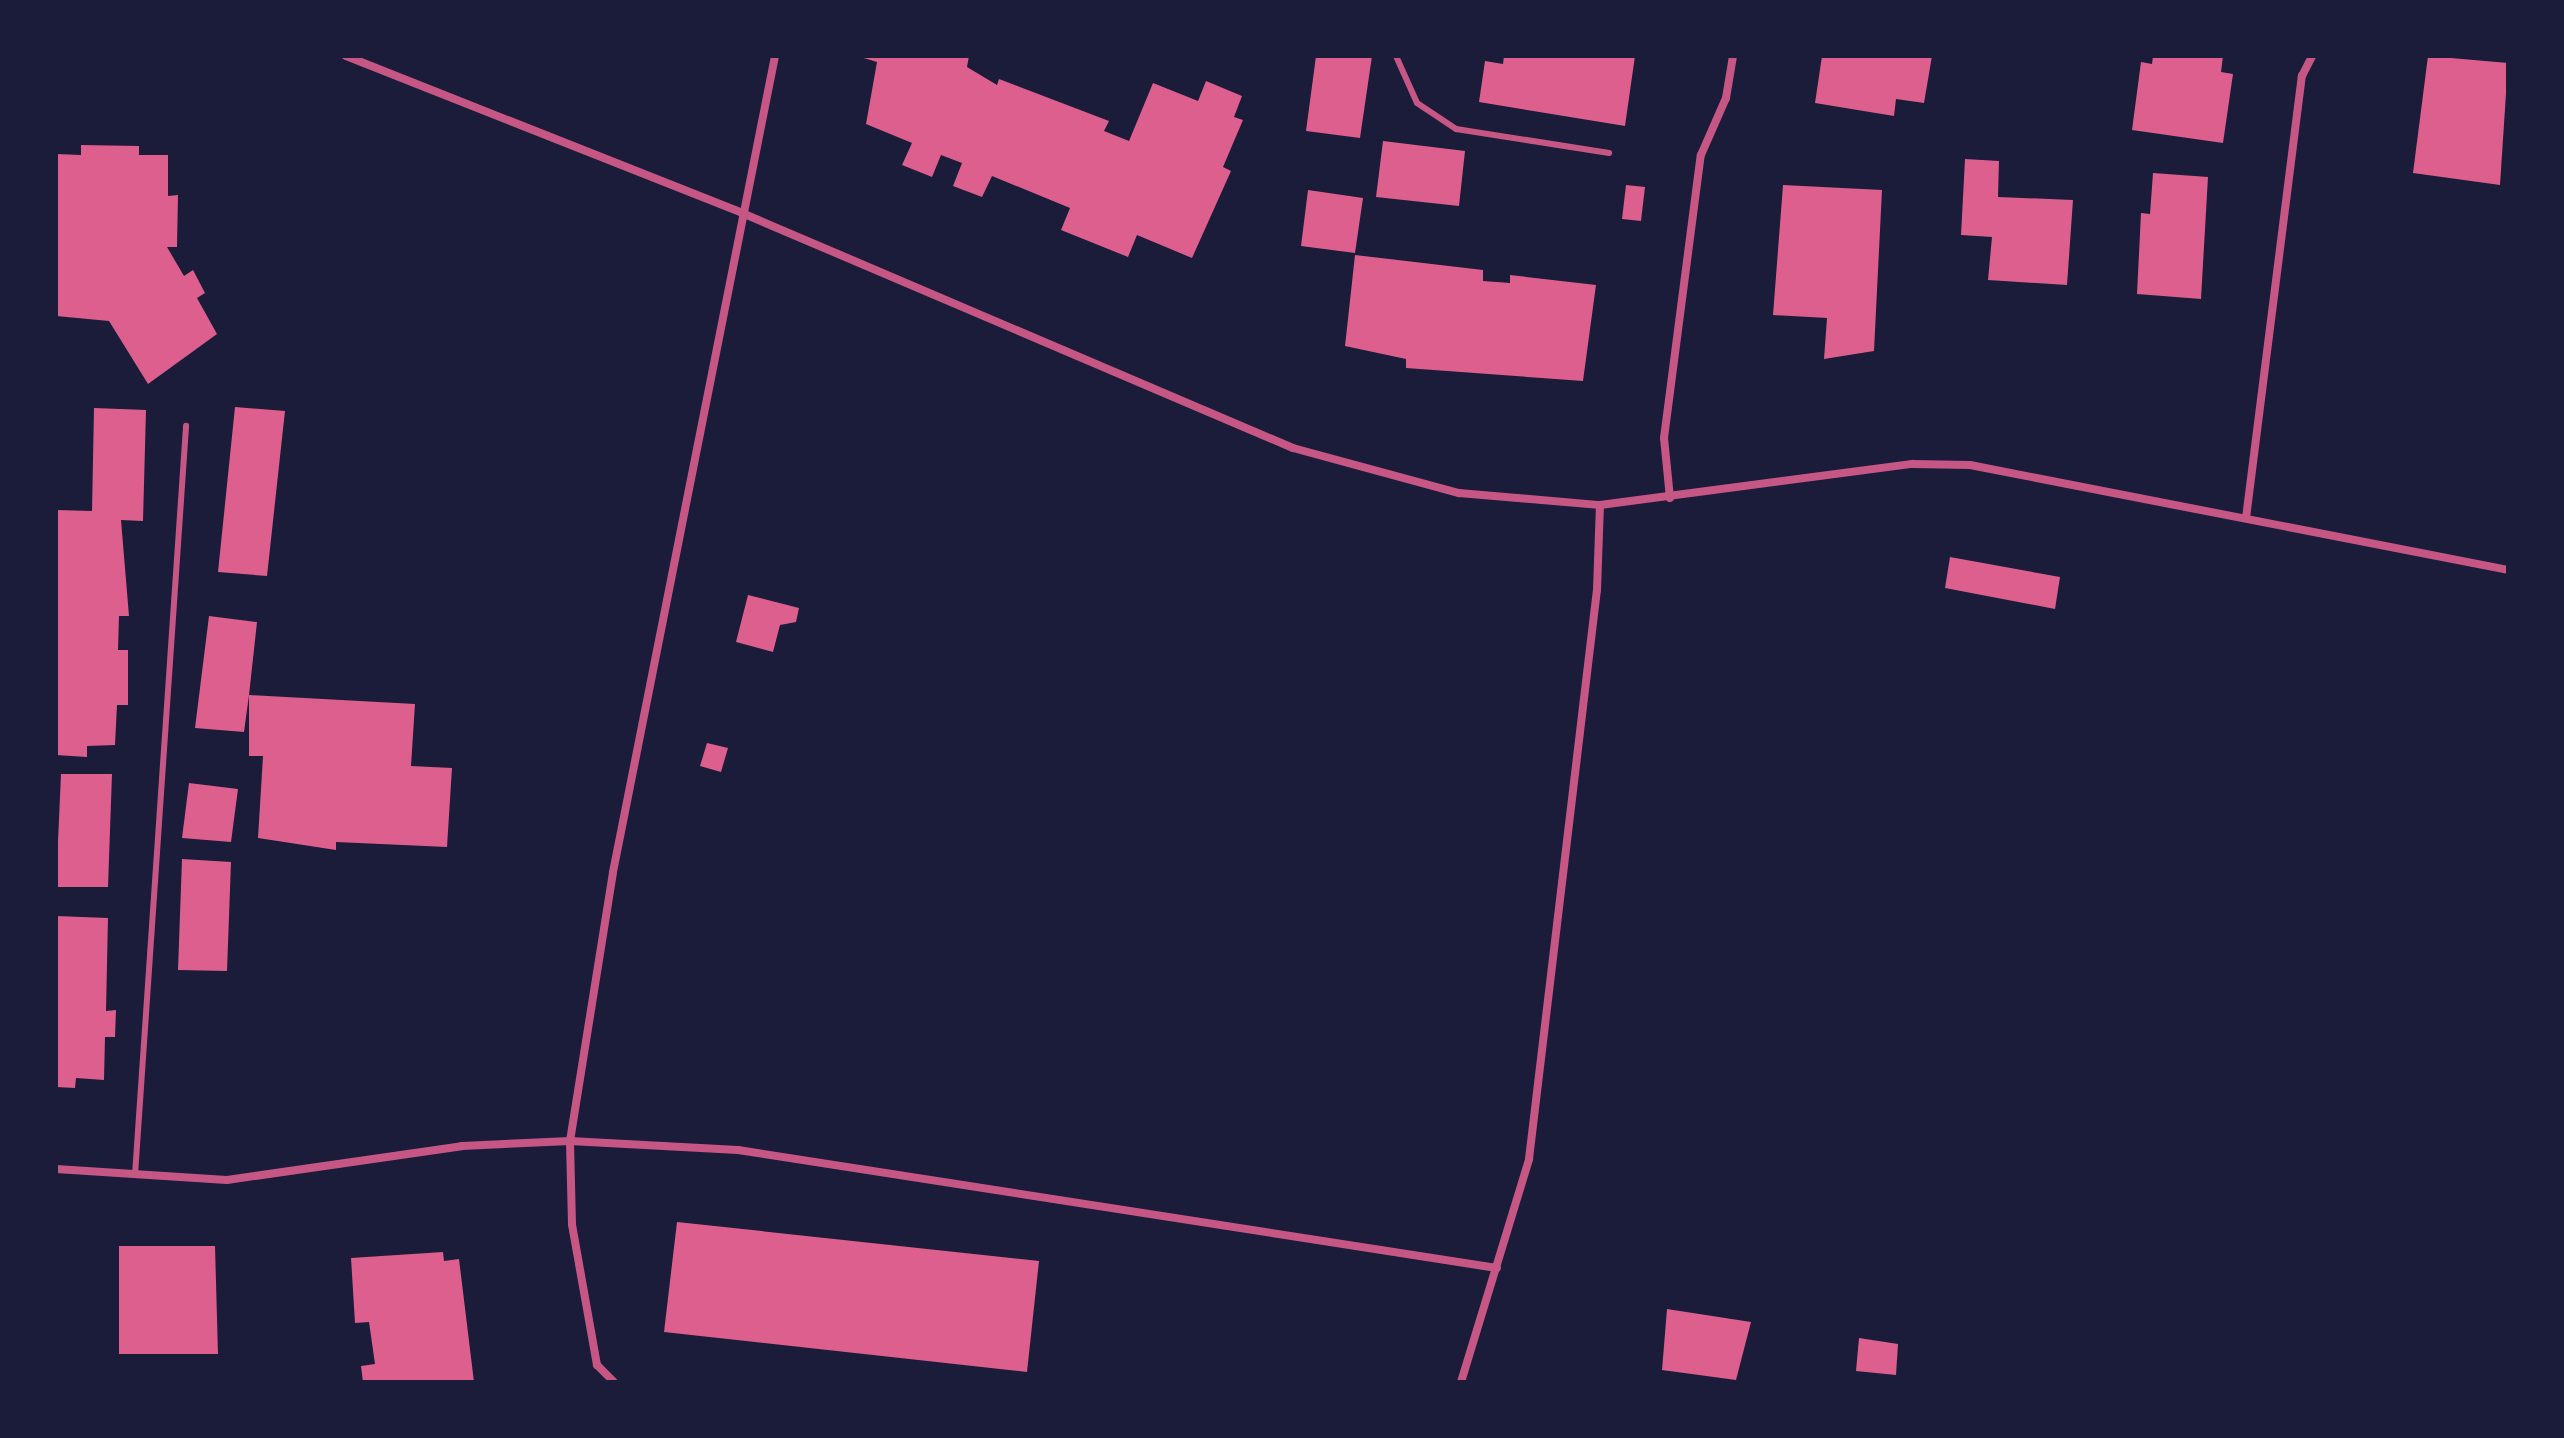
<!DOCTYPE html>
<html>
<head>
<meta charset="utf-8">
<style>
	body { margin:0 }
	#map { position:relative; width:2564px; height:1438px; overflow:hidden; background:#1b1b3a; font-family:Lora,serif }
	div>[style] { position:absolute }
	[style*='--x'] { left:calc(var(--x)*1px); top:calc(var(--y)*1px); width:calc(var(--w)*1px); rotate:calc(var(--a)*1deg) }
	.building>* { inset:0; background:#dd5f8e }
	.service>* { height:6px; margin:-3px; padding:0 3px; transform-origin:3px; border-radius:3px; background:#c65784 }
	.minor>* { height:8px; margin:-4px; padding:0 4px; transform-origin:4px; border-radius:4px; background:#c65784 }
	span { translate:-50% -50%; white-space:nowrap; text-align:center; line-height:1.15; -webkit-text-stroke:8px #1b1b3a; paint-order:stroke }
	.frame { position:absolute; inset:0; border:58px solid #1b1b3a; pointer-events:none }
</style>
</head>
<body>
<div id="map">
	<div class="building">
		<div style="clip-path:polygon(857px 56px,969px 56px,967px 67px,997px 85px,999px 79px,1109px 121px,1104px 131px,1129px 141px,1153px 83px,1198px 101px,1206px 81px,1242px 96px,1234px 117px,1243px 120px,1223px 167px,1231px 171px,1192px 258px,1137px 235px,1128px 257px,1061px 230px,1070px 208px,992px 176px,982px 197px,953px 186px,962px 163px,941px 155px,932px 177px,902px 165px,912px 143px,866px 124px,877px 62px)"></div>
		<div style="clip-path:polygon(1316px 56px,1372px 56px,1360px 138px,1306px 131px)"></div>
		<div style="clip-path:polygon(1504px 56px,1635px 56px,1625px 126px,1479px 102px,1485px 61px,1503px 64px)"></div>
		<div style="clip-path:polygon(1822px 56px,1932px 56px,1924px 103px,1896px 99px,1894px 116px,1815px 103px)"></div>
		<div style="clip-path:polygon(2153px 56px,2223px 56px,2221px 72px,2233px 74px,2223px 143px,2132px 130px,2141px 62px,2152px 64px)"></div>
		<div style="clip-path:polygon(2428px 56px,2508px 63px,2500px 185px,2413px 173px)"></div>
		<div style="clip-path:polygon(1383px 141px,1465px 151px,1459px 206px,1376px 197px)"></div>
		<div style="clip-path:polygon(81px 145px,139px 146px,139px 155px,168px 155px,168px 196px,178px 195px,177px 247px,167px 247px,184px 276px,193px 270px,205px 293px,197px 298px,217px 334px,148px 384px,109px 321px,56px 316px,56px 154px,81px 155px)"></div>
		<div style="clip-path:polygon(1965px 159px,1999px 161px,1998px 197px,2073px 200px,2067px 285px,1988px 280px,1992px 237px,1961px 235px)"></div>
		<div style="clip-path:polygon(2153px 173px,2208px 177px,2201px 299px,2137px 294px,2141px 213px,2150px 214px)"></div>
		<div style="clip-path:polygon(1626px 185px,1645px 187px,1641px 221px,1622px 219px)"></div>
		<div style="clip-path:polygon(1783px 185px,1882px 190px,1874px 351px,1824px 359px,1827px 318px,1773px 315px)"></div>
		<div style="clip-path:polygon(1308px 190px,1363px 198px,1355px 253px,1301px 246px)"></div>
		<div style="clip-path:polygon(1355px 255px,1483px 270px,1483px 281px,1510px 283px,1510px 275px,1596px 285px,1583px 381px,1406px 368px,1406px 359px,1345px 346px)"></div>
		<div style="clip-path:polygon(235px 407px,285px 411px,267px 576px,218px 572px)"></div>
		<div style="clip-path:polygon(94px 408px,146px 410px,143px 521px,121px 520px,129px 616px,119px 616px,118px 650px,128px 650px,128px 705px,117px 705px,115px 745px,87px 746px,87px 757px,56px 755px,56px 510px,92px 511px)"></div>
		<div style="clip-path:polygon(1950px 557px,2060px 577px,2055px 609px,1945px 588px)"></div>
		<div style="clip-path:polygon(748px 595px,799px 608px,796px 622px,780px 625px,773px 652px,736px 642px)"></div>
		<div style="clip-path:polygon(209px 616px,257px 622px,249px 695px,415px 704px,411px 766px,452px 768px,447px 847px,336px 842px,336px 850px,258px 838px,263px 756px,249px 756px,249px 695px,244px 732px,195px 728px)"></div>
		<div style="clip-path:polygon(707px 743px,728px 748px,721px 772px,700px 766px)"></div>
		<div style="clip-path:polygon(61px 774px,112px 774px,108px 887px,56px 887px)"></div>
		<div style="clip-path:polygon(189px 783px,238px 789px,231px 842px,182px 838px)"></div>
		<div style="clip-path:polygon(182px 859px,231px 862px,227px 971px,178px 970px)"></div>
		<div style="clip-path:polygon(56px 916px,108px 918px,106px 1011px,116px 1010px,115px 1037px,105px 1037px,104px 1080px,76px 1078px,75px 1088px,56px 1087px)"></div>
		<div style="clip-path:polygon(677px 1222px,1039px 1261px,1027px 1372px,664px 1332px)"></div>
		<div style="clip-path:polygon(119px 1246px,215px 1246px,218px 1354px,119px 1354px)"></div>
		<div style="clip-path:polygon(443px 1252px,444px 1261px,459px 1259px,474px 1382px,363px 1382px,361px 1366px,375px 1364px,369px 1322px,355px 1323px,351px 1258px)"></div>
		<div style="clip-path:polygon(1667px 1309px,1751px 1322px,1736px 1380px,1662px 1370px)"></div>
		<div style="clip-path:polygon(1859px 1338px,1898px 1344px,1896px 1375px,1856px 1371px)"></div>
	</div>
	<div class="service">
		<div style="--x:1396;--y:56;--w:51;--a:65.9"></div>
		<div style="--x:1417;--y:103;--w:47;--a:33.7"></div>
		<div style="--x:1456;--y:129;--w:155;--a:8.9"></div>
		<div style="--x:135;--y:1175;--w:751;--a:-86.1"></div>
	</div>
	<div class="minor">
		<div style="--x:346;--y:56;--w:426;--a:21.6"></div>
		<div style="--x:742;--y:213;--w:599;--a:23.1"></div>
		<div style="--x:1293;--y:448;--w:172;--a:15.2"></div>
		<div style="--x:1459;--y:493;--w:142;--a:4.9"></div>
		<div style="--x:1670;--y:498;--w:60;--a:-95.7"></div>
		<div style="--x:1664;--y:438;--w:285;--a:-82.6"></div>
		<div style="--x:1701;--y:155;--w:62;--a:-66.3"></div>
		<div style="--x:1726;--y:98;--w:43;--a:-80.5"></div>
		<div style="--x:2246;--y:518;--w:446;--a:-82.8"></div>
		<div style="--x:2302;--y:76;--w:22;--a:-63"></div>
		<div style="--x:56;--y:1169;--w:171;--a:3.7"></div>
		<div style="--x:227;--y:1180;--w:237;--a:-8.2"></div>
		<div style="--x:462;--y:1146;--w:108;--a:-2.7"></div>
		<div style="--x:570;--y:1141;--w:168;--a:3.1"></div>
		<div style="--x:738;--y:1150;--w:768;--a:8.84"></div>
		<div style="--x:614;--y:1382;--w:24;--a:-135"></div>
		<div style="--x:597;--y:1365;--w:143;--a:-100.1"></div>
		<div style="--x:572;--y:1224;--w:83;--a:-91.4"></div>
		<div style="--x:570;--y:1141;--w:272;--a:-80.9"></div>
		<div style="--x:613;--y:872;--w:832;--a:-78.77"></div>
		<div style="--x:1461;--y:1382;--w:233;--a:-73"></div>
		<div style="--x:1529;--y:1159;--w:573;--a:-83.19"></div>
		<div style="--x:1597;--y:590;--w:85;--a:-88"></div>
		<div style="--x:1600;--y:505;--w:315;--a:-7.5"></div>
		<div style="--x:1912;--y:464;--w:58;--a:1"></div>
		<div style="--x:1970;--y:465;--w:548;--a:11.04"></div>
	</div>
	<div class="frame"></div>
</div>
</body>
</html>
